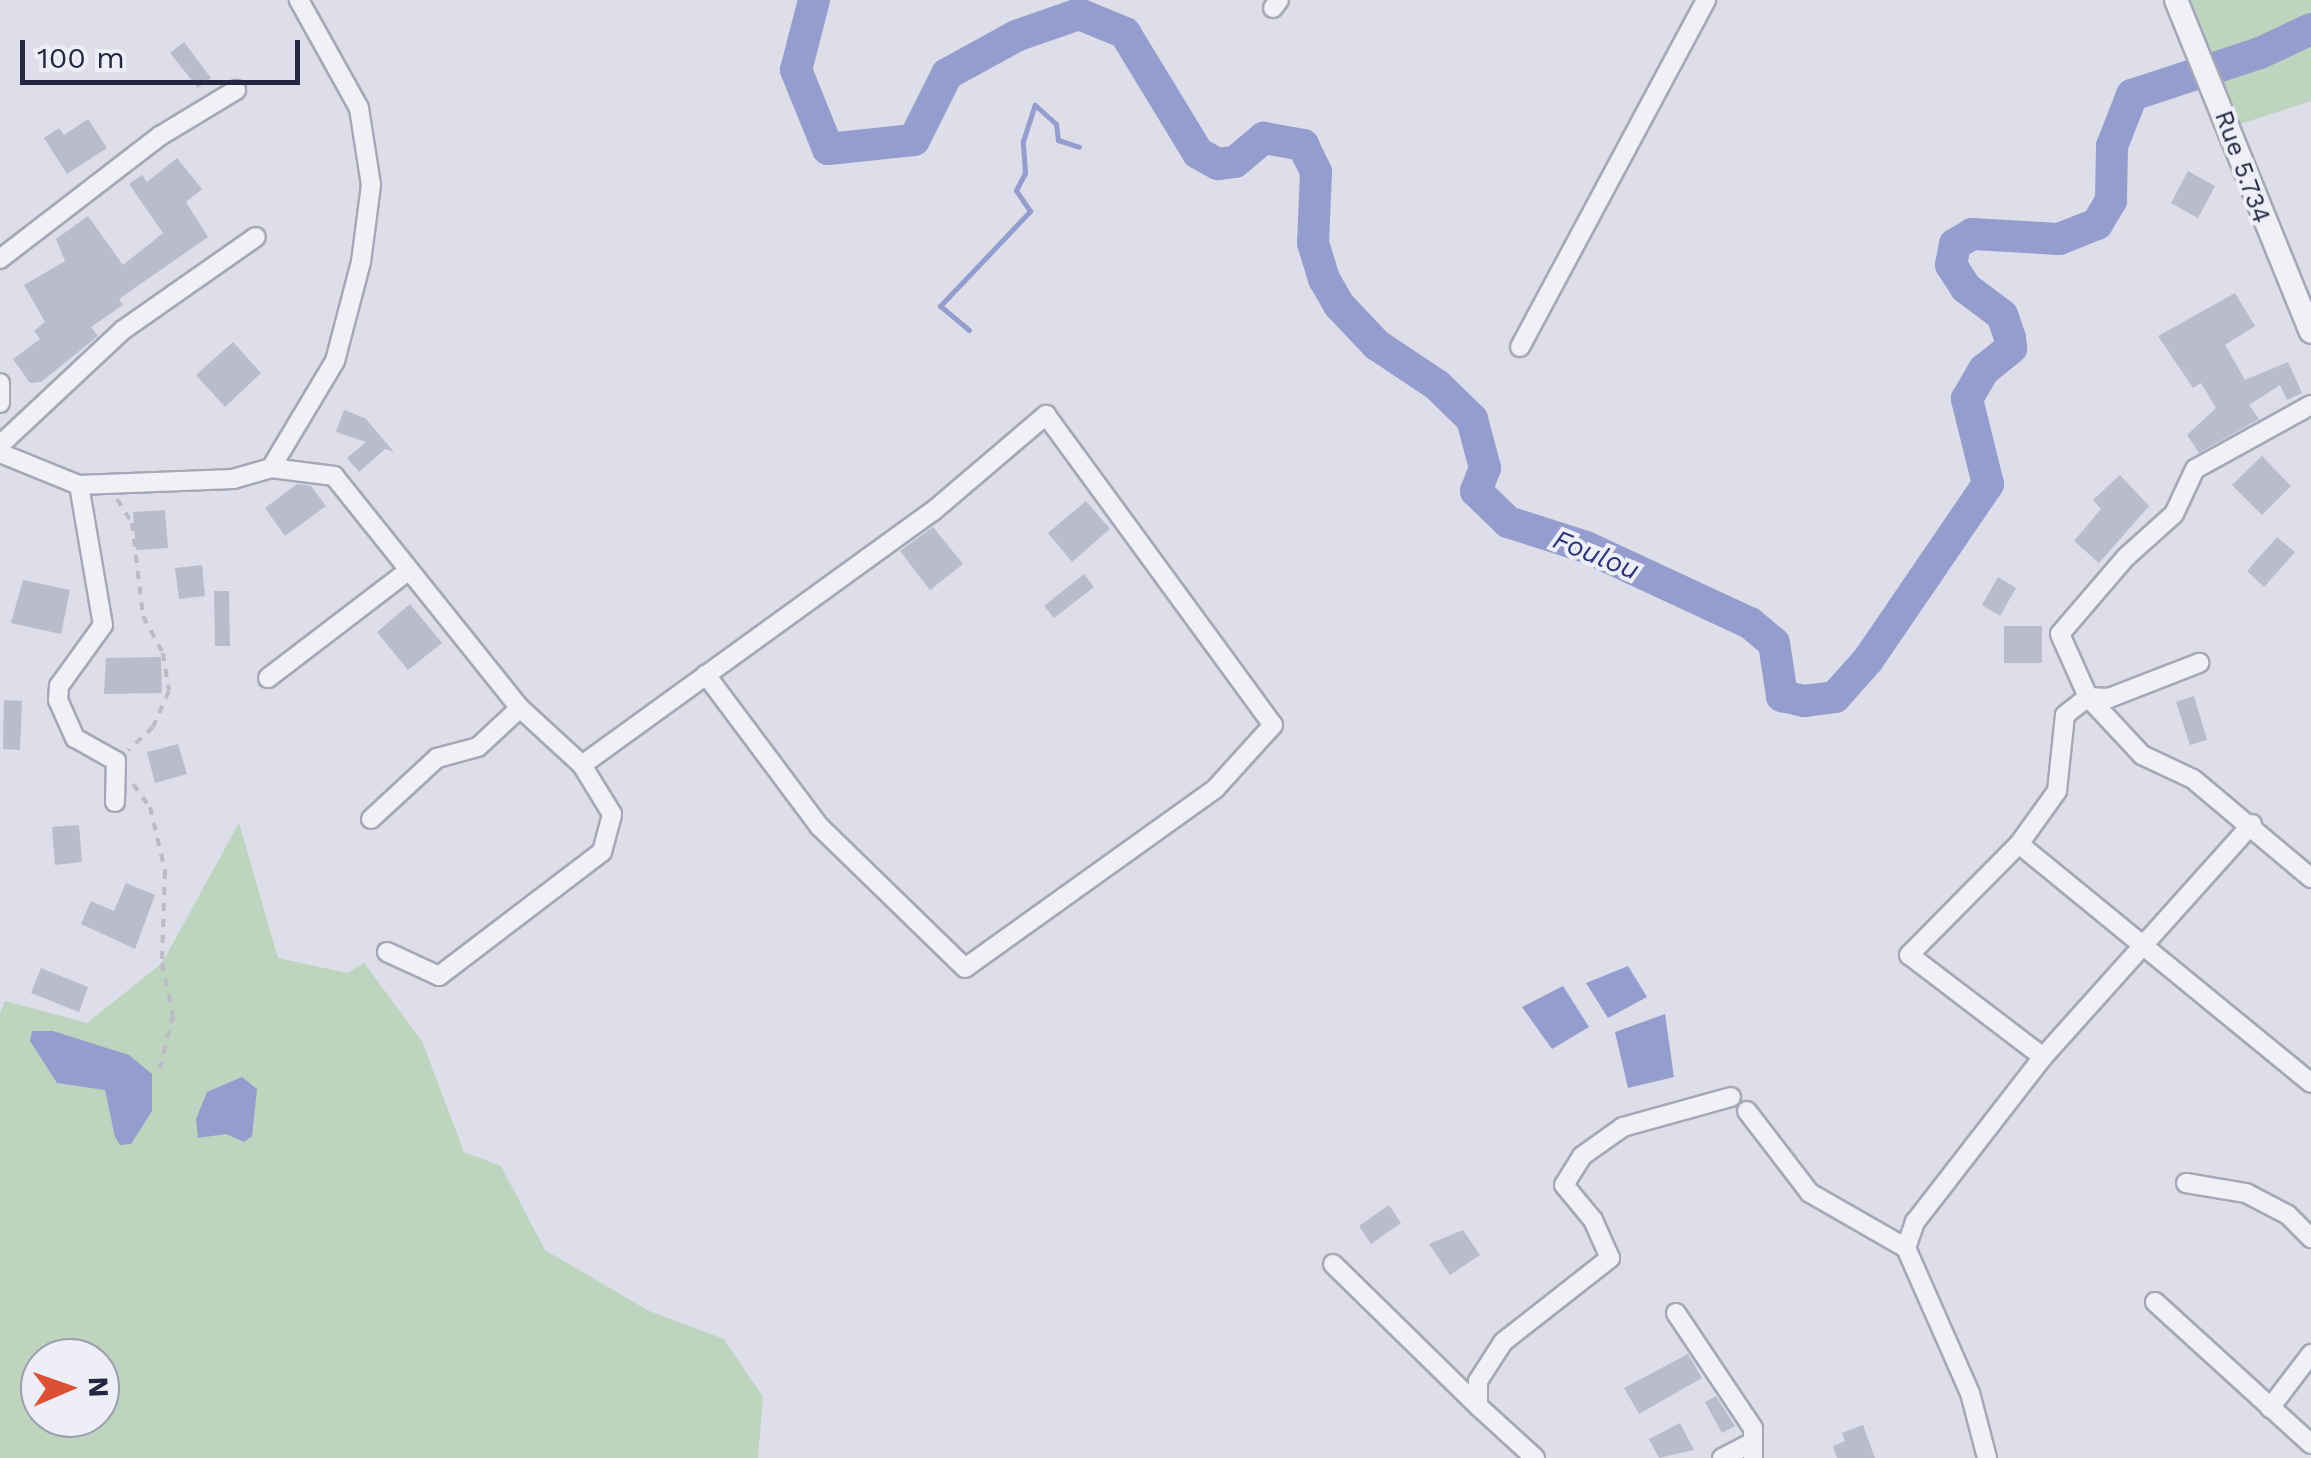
<!DOCTYPE html>
<html>
<head>
<meta charset="utf-8">
<style>
	body { margin:0 }
	#map { position:relative; width:2311px; height:1458px; overflow:hidden; background:#dddee9; font-family:"Work Sans",sans-serif }
	div>[style] { position:absolute }
	[style*='--x'] { left:calc(var(--x)*1px); top:calc(var(--y)*1px); width:calc(var(--w)*1px); rotate:calc(var(--a)*1deg) }
	.green>* { inset:0; background:#bdd4bf }
	.water>* { inset:0; background:#949dcd }
	.stream>* { height:5px; margin:-2.5px; padding:0 2.5px; transform-origin:2.5px; border-radius:2.5px; background:#949dcd }
	.river>* { height:32px; margin:-16px; padding:0 16px; transform-origin:16px; border-radius:16px; background:#949dcd }
	.building>* { inset:0; background:#babbcc }
	.path>* { height:4px; margin-top:-2px; transform-origin:0; background:repeating-linear-gradient(90deg,#bbbbc8 0 8px,transparent 0 16px) }
	.roads { filter:drop-shadow(2px 0 #a6a7b7) drop-shadow(-2px 0 #a6a7b7) drop-shadow(0 2px #a6a7b7) drop-shadow(0 -2px #a6a7b7) }
	.minor>* { height:18px; margin:-9px; padding:0 9px; transform-origin:9px; border-radius:9px; background:#f0f0f7 }
	.tertiary>* { height:22px; margin:-11px; padding:0 11px; transform-origin:11px; border-radius:11px; background:#f0f0f7 }
	span { translate:-50% -50%; white-space:nowrap; text-align:center; line-height:1.15; -webkit-text-stroke:8px #edeef6; paint-order:stroke }
	.street-label { font-size:25px; color:#252641 }
	.water-label { font-size:28px; color:#2b3479; font-style:italic }
	.north { position:absolute; left:20px; top:1338px; width:100px; height:100px; box-sizing:border-box; background:#edeef6; border:2px solid #9d9eae; border-radius:50%; rotate:88deg; font-size:28px; font-weight:700; line-height:40px; text-align:center; color:#252641 }
	.north::after { content:''; display:block; margin:auto; width:35px; height:45px; background:#dc5133; clip-path:polygon(50% 0,100% 100%,50% 72%,0 100%) }
	.scale { position:absolute; left:20px; top:40px; width:280px; height:45px; box-sizing:border-box; border:5px solid #252641; border-top:0; padding-left:12px; font-size:30px; line-height:35px; white-space:nowrap; color:#252641; -webkit-text-stroke:8px #edeef6; paint-order:stroke }
</style>
</head>
<body>
<div id="map">
	<div class="green">
		<div style="clip-path:polygon(2176px 0,2311px 0,2311px 101px,2228px 128px)"></div>
		<div style="clip-path:polygon(evenodd,239px 823px,278px 958px,347px 973px,364px 963px,422px 1041px,464px 1152px,501px 1166px,545px 1250px,649px 1311px,724px 1339px,763px 1397px,758px 1458px,0 1458px,0 1013px,5px 1001px,87px 1023px,162px 963px,239px 823px,40px 1358px,100px 1358px,100px 1418px,40px 1418px,40px 1358px)"></div>
	</div>
	<div class="water">
		<div style="clip-path:polygon(1628px 966px,1647px 997px,1608px 1018px,1586px 983px)"></div>
		<div style="clip-path:polygon(1563px 986px,1589px 1027px,1552px 1049px,1522px 1007px)"></div>
		<div style="clip-path:polygon(1665px 1014px,1674px 1077px,1628px 1088px,1615px 1032px)"></div>
		<div style="clip-path:polygon(32px 1031px,53px 1031px,129px 1055px,152px 1074px,152px 1111px,131px 1144px,120px 1145px,115px 1137px,105px 1090px,57px 1083px,30px 1041px)"></div>
		<div style="clip-path:polygon(242px 1077px,257px 1089px,252px 1136px,244px 1142px,226px 1134px,198px 1138px,196px 1119px,207px 1092px)"></div>
	</div>
	<div class="stream">
		<div style="--x:969;--y:330;--w:38;--a:-140"></div>
		<div style="--x:940;--y:306;--w:131;--a:-46.5"></div>
		<div style="--x:1030;--y:211;--w:25;--a:-124"></div>
		<div style="--x:1016;--y:190;--w:19;--a:-62"></div>
		<div style="--x:1025;--y:173;--w:32;--a:-94"></div>
		<div style="--x:1023;--y:141;--w:38;--a:-72"></div>
		<div style="--x:1035;--y:105;--w:28;--a:42"></div>
		<div style="--x:1056;--y:124;--w:16;--a:83"></div>
		<div style="--x:1058;--y:140;--w:22;--a:18"></div>
	</div>
	<div class="river">
		<div style="--x:814;--y:0;--w:72;--a:104.4"></div>
		<div style="--x:796;--y:70;--w:85;--a:67.9"></div>
		<div style="--x:828;--y:149;--w:86;--a:-6"></div>
		<div style="--x:914;--y:140;--w:74;--a:-63.4"></div>
		<div style="--x:947;--y:74;--w:79;--a:-28.8"></div>
		<div style="--x:1016;--y:36;--w:67;--a:-19.2"></div>
		<div style="--x:1079;--y:14;--w:50;--a:22.4"></div>
		<div style="--x:1125;--y:33;--w:140;--a:58.7"></div>
		<div style="--x:1198;--y:153;--w:23;--a:29"></div>
		<div style="--x:1218;--y:164;--w:17;--a:-7"></div>
		<div style="--x:1235;--y:162;--w:38;--a:-40"></div>
		<div style="--x:1264;--y:138;--w:40;--a:10"></div>
		<div style="--x:1303;--y:145;--w:30;--a:64"></div>
		<div style="--x:1316;--y:172;--w:71;--a:92.4"></div>
		<div style="--x:1313;--y:243;--w:38;--a:73"></div>
		<div style="--x:1324;--y:279;--w:30;--a:60"></div>
		<div style="--x:1339;--y:305;--w:55;--a:46.5"></div>
		<div style="--x:1377;--y:345;--w:72;--a:33.7"></div>
		<div style="--x:1437;--y:385;--w:49;--a:44.2"></div>
		<div style="--x:1472;--y:419;--w:51;--a:75.1"></div>
		<div style="--x:1485;--y:468;--w:25;--a:111"></div>
		<div style="--x:1476;--y:491;--w:45;--a:44.1"></div>
		<div style="--x:1508;--y:522;--w:82;--a:17.8"></div>
		<div style="--x:1586;--y:547;--w:181;--a:24.9"></div>
		<div style="--x:1750;--y:623;--w:31;--a:40"></div>
		<div style="--x:1774;--y:643;--w:54;--a:81.4"></div>
		<div style="--x:1782;--y:696;--w:23;--a:13"></div>
		<div style="--x:1804;--y:701;--w:31;--a:-7"></div>
		<div style="--x:1835;--y:697;--w:50;--a:-48.3"></div>
		<div style="--x:1868;--y:660;--w:213;--a:-55.7"></div>
		<div style="--x:1988;--y:484;--w:88;--a:-103.9"></div>
		<div style="--x:1967;--y:399;--w:34;--a:-60"></div>
		<div style="--x:1984;--y:370;--w:35;--a:-39"></div>
		<div style="--x:2011;--y:348;--w:10;--a:-96"></div>
		<div style="--x:2010;--y:338;--w:24;--a:-109"></div>
		<div style="--x:2002;--y:315;--w:45;--a:-143.1"></div>
		<div style="--x:1966;--y:288;--w:27;--a:-123"></div>
		<div style="--x:1951;--y:265;--w:21;--a:-79"></div>
		<div style="--x:1955;--y:244;--w:20;--a:-30"></div>
		<div style="--x:1972;--y:234;--w:87;--a:3.3"></div>
		<div style="--x:2059;--y:239;--w:41;--a:-21.5"></div>
		<div style="--x:2097;--y:224;--w:27;--a:-59"></div>
		<div style="--x:2111;--y:201;--w:55;--a:-89"></div>
		<div style="--x:2112;--y:146;--w:55;--a:-68.6"></div>
		<div style="--x:2132;--y:95;--w:135;--a:-18.2"></div>
		<div style="--x:2260;--y:53;--w:56;--a:-25.2"></div>
	</div>
	<div class="building">
		<div style="clip-path:polygon(184px 42px,211px 78px,198px 88px,170px 53px)"></div>
		<div style="clip-path:polygon(88px 119px,107px 148px,67px 174px,44px 138px,59px 128px,64px 135px)"></div>
		<div style="clip-path:polygon(177px 158px,202px 189px,186px 202px,208px 237px,119px 299px,123px 305px,91px 327px,98px 336px,41px 382px,30px 383px,13px 359px,40px 339px,34px 331px,45px 322px,24px 285px,65px 261px,56px 239px,88px 216px,123px 265px,163px 233px,129px 184px,142px 175px,147px 182px)"></div>
		<div style="clip-path:polygon(2188px 171px,2215px 186px,2198px 218px,2171px 203px)"></div>
		<div style="clip-path:polygon(2235px 293px,2255px 326px,2225px 345px,2245px 380px,2288px 362px,2302px 393px,2287px 400px,2280px 385px,2249px 405px,2259px 419px,2199px 453px,2187px 435px,2216px 408px,2201px 383px,2193px 388px,2158px 336px)"></div>
		<div style="clip-path:polygon(233px 342px,261px 373px,225px 407px,196px 375px)"></div>
		<div style="clip-path:polygon(344px 410px,365px 418px,394px 452px,385px 449px,359px 472px,347px 458px,366px 442px,336px 432px)"></div>
		<div style="clip-path:polygon(2262px 456px,2291px 486px,2262px 515px,2232px 485px)"></div>
		<div style="clip-path:polygon(2120px 475px,2149px 506px,2099px 563px,2074px 541px,2101px 509px,2093px 500px)"></div>
		<div style="clip-path:polygon(297px 484px,311px 486px,326px 506px,285px 536px,265px 508px)"></div>
		<div style="clip-path:polygon(1086px 501px,1110px 529px,1072px 562px,1048px 533px)"></div>
		<div style="clip-path:polygon(165px 510px,168px 548px,136px 550px,133px 512px)"></div>
		<div style="clip-path:polygon(933px 527px,963px 564px,930px 590px,900px 551px)"></div>
		<div style="clip-path:polygon(2277px 537px,2295px 552px,2264px 587px,2247px 571px)"></div>
		<div style="clip-path:polygon(202px 565px,205px 596px,179px 599px,175px 568px)"></div>
		<div style="clip-path:polygon(1084px 574px,1094px 587px,1054px 618px,1044px 606px)"></div>
		<div style="clip-path:polygon(1998px 577px,2016px 588px,2000px 616px,1982px 605px)"></div>
		<div style="clip-path:polygon(23px 580px,70px 590px,61px 634px,11px 623px)"></div>
		<div style="clip-path:polygon(214px 591px,229px 591px,230px 646px,215px 646px)"></div>
		<div style="clip-path:polygon(410px 604px,442px 643px,408px 670px,377px 632px)"></div>
		<div style="clip-path:polygon(2004px 626px,2042px 626px,2042px 663px,2004px 663px)"></div>
		<div style="clip-path:polygon(161px 657px,162px 693px,104px 694px,106px 658px)"></div>
		<div style="clip-path:polygon(2194px 696px,2207px 740px,2190px 745px,2176px 702px)"></div>
		<div style="clip-path:polygon(4px 700px,22px 701px,20px 750px,3px 749px)"></div>
		<div style="clip-path:polygon(178px 744px,187px 774px,155px 783px,147px 752px)"></div>
		<div style="clip-path:polygon(79px 825px,82px 862px,55px 865px,52px 827px)"></div>
		<div style="clip-path:polygon(126px 883px,155px 895px,135px 949px,81px 924px,91px 901px,114px 911px)"></div>
		<div style="clip-path:polygon(41px 968px,88px 987px,79px 1012px,31px 993px)"></div>
		<div style="clip-path:polygon(1389px 1205px,1401px 1223px,1371px 1244px,1359px 1226px)"></div>
		<div style="clip-path:polygon(1463px 1230px,1480px 1255px,1450px 1275px,1429px 1244px)"></div>
		<div style="clip-path:polygon(1688px 1354px,1702px 1378px,1639px 1414px,1624px 1388px)"></div>
		<div style="clip-path:polygon(1716px 1396px,1735px 1426px,1722px 1433px,1705px 1402px)"></div>
		<div style="clip-path:polygon(1680px 1423px,1694px 1450px,1659px 1458px,1649px 1439px)"></div>
		<div style="clip-path:polygon(1863px 1425px,1875px 1458px,1837px 1458px,1833px 1446px,1845px 1441px,1842px 1433px)"></div>
	</div>
	<div class="path">
		<div style="--x:117;--y:499;--w:28;--a:58"></div>
		<div style="--x:132;--y:523;--w:94;--a:83.3"></div>
		<div style="--x:143;--y:616;--w:42;--a:61.6"></div>
		<div style="--x:163;--y:653;--w:38;--a:81"></div>
		<div style="--x:169;--y:691;--w:39;--a:114"></div>
		<div style="--x:153;--y:727;--w:34;--a:137"></div>
		<div style="--x:133;--y:784;--w:29;--a:54"></div>
		<div style="--x:150;--y:807;--w:66;--a:76.8"></div>
		<div style="--x:165;--y:871;--w:92;--a:91.9"></div>
		<div style="--x:162;--y:963;--w:53;--a:78.1"></div>
		<div style="--x:173;--y:1015;--w:55;--a:103.8"></div>
	</div>
	<div class="roads">
		<div class="minor">
			<div style="--x:1273;--y:8;--w:10;--a:-53"></div>
			<div style="--x:0;--y:259;--w:202;--a:-37.6"></div>
			<div style="--x:160;--y:136;--w:89;--a:-31.2"></div>
			<div style="--x:1520;--y:347;--w:394;--a:-61.8"></div>
			<div style="--x:0;--y:383;--w:20;--a:90"></div>
			<div style="--x:2311;--y:405;--w:132;--a:151.1"></div>
			<div style="--x:2195;--y:469;--w:50;--a:115"></div>
			<div style="--x:2174;--y:514;--w:64;--a:138.1"></div>
			<div style="--x:2126;--y:557;--w:101;--a:130.6"></div>
			<div style="--x:2060;--y:634;--w:69;--a:66"></div>
			<div style="--x:2088;--y:697;--w:79;--a:47"></div>
			<div style="--x:2142;--y:755;--w:56;--a:25.2"></div>
			<div style="--x:2193;--y:779;--w:154;--a:40"></div>
			<div style="--x:0;--y:445;--w:168;--a:-43.1"></div>
			<div style="--x:123;--y:330;--w:162;--a:-35"></div>
			<div style="--x:0;--y:453;--w:85;--a:22.1"></div>
			<div style="--x:79;--y:485;--w:154;--a:-2.2"></div>
			<div style="--x:233;--y:479;--w:40;--a:-16"></div>
			<div style="--x:271;--y:468;--w:64;--a:7.2"></div>
			<div style="--x:334;--y:476;--w:297;--a:51.3"></div>
			<div style="--x:520;--y:708;--w:84;--a:42.6"></div>
			<div style="--x:582;--y:765;--w:432;--a:-35.9"></div>
			<div style="--x:932;--y:512;--w:150;--a:-40.4"></div>
			<div style="--x:1046;--y:415;--w:384;--a:53.8"></div>
			<div style="--x:1273;--y:725;--w:86;--a:132.2"></div>
			<div style="--x:1215;--y:789;--w:307;--a:144.4"></div>
			<div style="--x:965;--y:968;--w:204;--a:-135.8"></div>
			<div style="--x:819;--y:826;--w:189;--a:-126.8"></div>
			<div style="--x:271;--y:468;--w:125;--a:-59.1"></div>
			<div style="--x:335;--y:361;--w:102;--a:-75.3"></div>
			<div style="--x:361;--y:262;--w:78;--a:-82.6"></div>
			<div style="--x:371;--y:185;--w:78;--a:-98.9"></div>
			<div style="--x:359;--y:108;--w:124;--a:-119.1"></div>
			<div style="--x:79;--y:485;--w:142;--a:80.3"></div>
			<div style="--x:103;--y:625;--w:75;--a:125.8"></div>
			<div style="--x:59;--y:686;--w:14;--a:94"></div>
			<div style="--x:58;--y:700;--w:42;--a:65.9"></div>
			<div style="--x:75;--y:738;--w:47;--a:29.3"></div>
			<div style="--x:116;--y:761;--w:41;--a:91.4"></div>
			<div style="--x:268;--y:678;--w:176;--a:-37.4"></div>
			<div style="--x:371;--y:819;--w:90;--a:-42.7"></div>
			<div style="--x:437;--y:758;--w:42;--a:-15"></div>
			<div style="--x:478;--y:747;--w:57;--a:-42.9"></div>
			<div style="--x:2019;--y:844;--w:377;--a:39.3"></div>
			<div style="--x:387;--y:952;--w:57;--a:24.8"></div>
			<div style="--x:439;--y:976;--w:205;--a:-37.3"></div>
			<div style="--x:602;--y:852;--w:39;--a:-75"></div>
			<div style="--x:612;--y:814;--w:57;--a:-121.5"></div>
			<div style="--x:2043;--y:1057;--w:168;--a:-142.7"></div>
			<div style="--x:1909;--y:955;--w:156;--a:-45.3"></div>
			<div style="--x:2019;--y:844;--w:65;--a:-54.4"></div>
			<div style="--x:2057;--y:791;--w:76;--a:-84"></div>
			<div style="--x:2065;--y:715;--w:29;--a:-38"></div>
			<div style="--x:2088;--y:697;--w:21;--a:3"></div>
			<div style="--x:2109;--y:698;--w:97;--a:-21.3"></div>
			<div style="--x:1747;--y:1111;--w:103;--a:52.5"></div>
			<div style="--x:1810;--y:1193;--w:111;--a:29.8"></div>
			<div style="--x:1906;--y:1248;--w:158;--a:66.2"></div>
			<div style="--x:1970;--y:1393;--w:67;--a:75.3"></div>
			<div style="--x:2186;--y:1183;--w:61;--a:9.5"></div>
			<div style="--x:2246;--y:1193;--w:47;--a:27.6"></div>
			<div style="--x:2288;--y:1215;--w:33;--a:45"></div>
			<div style="--x:1906;--y:1248;--w:28;--a:-71"></div>
			<div style="--x:1915;--y:1222;--w:209;--a:-52.2"></div>
			<div style="--x:2043;--y:1057;--w:313;--a:-48.1"></div>
			<div style="--x:1333;--y:1264;--w:203;--a:44.4"></div>
			<div style="--x:2155;--y:1302;--w:211;--a:42.3"></div>
			<div style="--x:1676;--y:1313;--w:138;--a:56.2"></div>
			<div style="--x:1753;--y:1428;--w:30;--a:90"></div>
			<div style="--x:2270;--y:1408;--w:68;--a:-52.8"></div>
			<div style="--x:1535;--y:1458;--w:77;--a:-137.6"></div>
			<div style="--x:1478;--y:1406;--w:25;--a:-90"></div>
			<div style="--x:1478;--y:1381;--w:46;--a:-57.3"></div>
			<div style="--x:1503;--y:1342;--w:136;--a:-38.1"></div>
			<div style="--x:1610;--y:1258;--w:42;--a:-114.1"></div>
			<div style="--x:1593;--y:1220;--w:45;--a:-129.6"></div>
			<div style="--x:1564;--y:1185;--w:34;--a:-58"></div>
			<div style="--x:1582;--y:1156;--w:50;--a:-35.3"></div>
			<div style="--x:1623;--y:1127;--w:112;--a:-15.5"></div>
			<div style="--x:1722;--y:1458;--w:29;--a:-27"></div>
		</div>
		<div class="tertiary">
			<div style="--x:2176;--y:0;--w:358;--a:67.9"></div>
		</div>
	</div>
	<div class="street-label">
		<span style="left:2242px;top:167px;rotate:70deg">Rue 5.734</span>
	</div>
	<div class="water-label">
		<span style="left:1596px;top:555px;rotate:22deg">Foulou</span>
	</div>
	<div class="north">N</div>
	<div class="scale">100 m</div>
</div>
</body>
</html>
